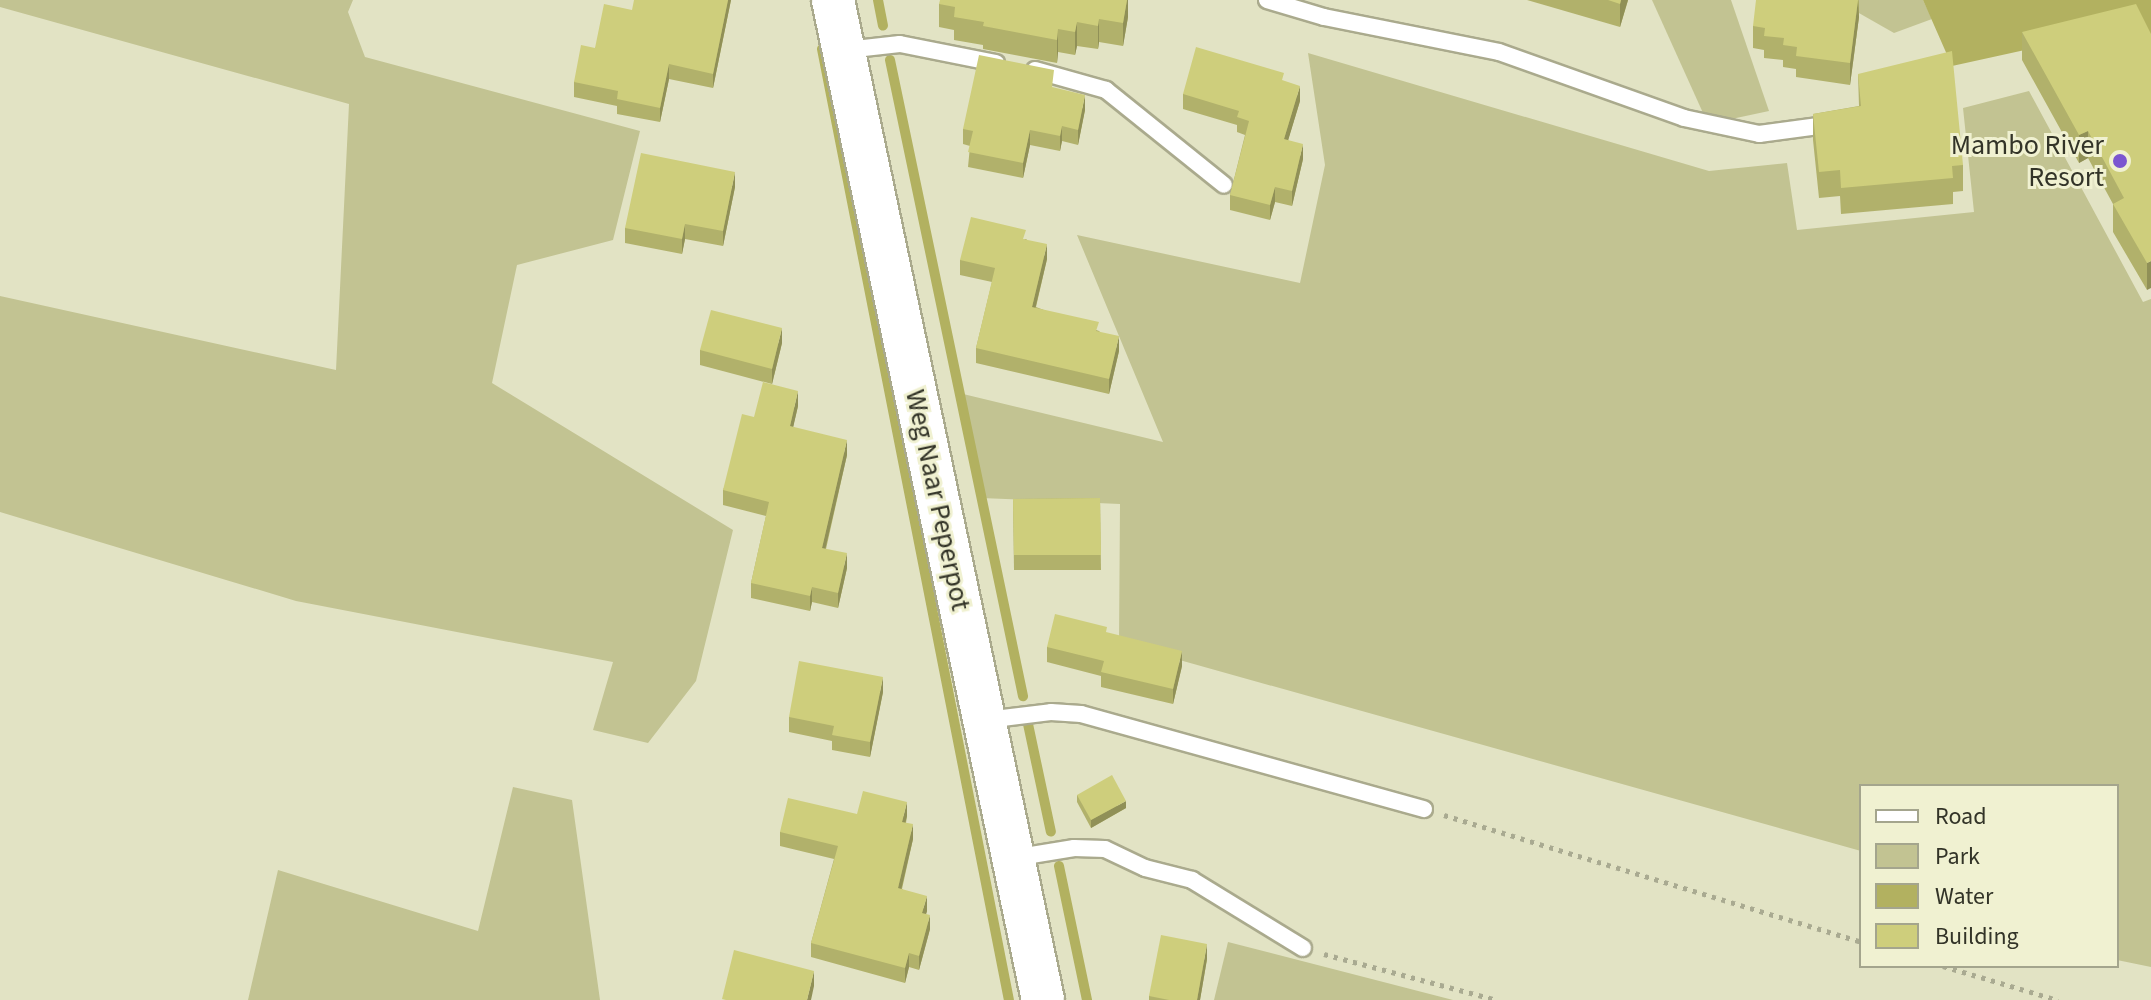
<!DOCTYPE html>
<html>
<head>
<meta charset="utf-8">
<style>
	body { margin:0 }
	#map { position:relative; width:2151px; height:1000px; overflow:hidden; background:#e2e3c4; font-family:"Source Sans 3",sans-serif }
	div>[style] { position:absolute }
	[style*='--x'] { left:calc(var(--x)*1px); top:calc(var(--y)*1px); width:calc(var(--w)*1px); rotate:calc(var(--a)*1deg) }
	.green>* { inset:0; background:#c2c392 }
	.water>* { inset:0; background:#b2b160 }
	.stream>* { height:10px; margin:-5px; padding:0 5px; transform-origin:5px; border-radius:5px; background:#b2b160 }
	.path>* { height:5px; margin-top:-2.5px; transform-origin:0; background:repeating-linear-gradient(90deg,#a9aa91 0 4px,transparent 0 10px) }
	.roads { filter:drop-shadow(2px 0 #aaaa8d) drop-shadow(-2px 0 #aaaa8d) drop-shadow(0 2px #aaaa8d) drop-shadow(0 -2px #aaaa8d) }
	.service>* { height:16px; margin:-8px; padding:0 8px; transform-origin:8px; border-radius:8px; background:#fff }
	.tertiary>* { height:42px; margin:-21px; padding:0 21px; transform-origin:21px; border-radius:21px; background:#fff }
	.wall>* { inset:0; background:#b1b16b }
	.shaded-wall>* { inset:0; background:#909057 }
	.building>* { inset:0; background:#cece7c }
	.dots>* { width:22px; height:22px; translate:-50% -50%; box-sizing:border-box; border:4px solid #f0f1d1; border-radius:50% }
	span { translate:-50% -50%; white-space:nowrap; text-align:center; line-height:1.15; -webkit-text-stroke:6px #f0f1d1; paint-order:stroke }
	.poi-label { font-size:28px; color:#333428 }
	.right { translate:-100% -50%; text-align:right }
	.street-label { font-size:28px; color:#333428 }
	.legend { position:absolute; left:1859px; top:784px; width:260px; height:184px; box-sizing:border-box; background:#f0f1d1; border:2px solid #a4a58d; margin:0; padding:10px 14px; list-style:none; font-size:24px; color:#333428 }
	.legend li { display:flex; align-items:center; gap:16px; height:40px }
	.legend b { width:40px; border:2px solid #a4a58d }
</style>
</head>
<body>
<div id="map">
	<div class="green">
		<div style="clip-path:polygon(0 0,353px 0,348px 12px,365px 57px,640px 131px,613px 240px,517px 265px,492px 383px,733px 530px,696px 681px,648px 743px,593px 730px,613px 662px,296px 601px,0 512px,0 296px,336px 370px,349px 104px,0 7px)"></div>
		<div style="clip-path:polygon(1652px 0,1731px 0,1769px 111px,1708px 124px)"></div>
		<div style="clip-path:polygon(1836px 0,1923px 0,1932px 19px,1894px 33px)"></div>
		<div style="clip-path:polygon(1308px 53px,1709px 171px,1787px 163px,1797px 230px,1974px 212px,1963px 108px,2029px 91px,2143px 302px,2151px 299px,2151px 967px,2117px 960px,2117px 786px,1861px 786px,1861px 851px,1119px 643px,1120px 504px,981px 498px,959px 393px,1163px 442px,1077px 235px,1300px 283px,1325px 165px)"></div>
		<div style="clip-path:polygon(513px 787px,572px 800px,600px 1000px,248px 1000px,278px 870px,478px 931px)"></div>
		<div style="clip-path:polygon(1228px 942px,1453px 1000px,1214px 1000px)"></div>
	</div>
	<div class="water">
		<div style="clip-path:polygon(1923px 0,2151px 0,2151px 46px,2139px 25px,1952px 66px)"></div>
	</div>
	<div class="stream">
		<div style="--x:878;--y:0;--w:26;--a:79"></div>
		<div style="--x:822;--y:49;--w:969;--a:78.88"></div>
		<div style="--x:890;--y:60;--w:650;--a:78.19"></div>
		<div style="--x:1028;--y:724;--w:110;--a:78"></div>
		<div style="--x:1059;--y:866;--w:137;--a:78.2"></div>
	</div>
	<div class="path">
		<div style="--x:1444;--y:815;--w:436;--a:16.9"></div>
		<div style="--x:1324;--y:954;--w:179;--a:14.9"></div>
		<div style="--x:1943;--y:966;--w:120;--a:16.5"></div>
	</div>
	<div class="roads">
		<div class="service">
			<div style="--x:1267;--y:0;--w:59;--a:16.6"></div>
			<div style="--x:1324;--y:17;--w:178;--a:11.3"></div>
			<div style="--x:1499;--y:52;--w:196;--a:19.6"></div>
			<div style="--x:1684;--y:118;--w:77;--a:12"></div>
			<div style="--x:1759;--y:134;--w:75;--a:-7.7"></div>
			<div style="--x:846;--y:50;--w:54;--a:-6.3"></div>
			<div style="--x:900;--y:44;--w:98;--a:11.2"></div>
			<div style="--x:1035;--y:70;--w:74;--a:15.7"></div>
			<div style="--x:1106;--y:90;--w:151;--a:38.8"></div>
			<div style="--x:986;--y:720;--w:65;--a:-7"></div>
			<div style="--x:1051;--y:712;--w:30;--a:4"></div>
			<div style="--x:1081;--y:714;--w:356;--a:15.5"></div>
			<div style="--x:1013;--y:858;--w:62;--a:-9.3"></div>
			<div style="--x:1074;--y:848;--w:31;--a:2"></div>
			<div style="--x:1105;--y:849;--w:44;--a:25.4"></div>
			<div style="--x:1145;--y:868;--w:49;--a:14.3"></div>
			<div style="--x:1192;--y:880;--w:130;--a:31.5"></div>
		</div>
		<div class="tertiary">
			<div style="--x:833;--y:0;--w:1022;--a:78.14"></div>
		</div>
	</div>
	<div class="wall">
		<div style="clip-path:polygon(731px 0,713px 88px,669px 79px,660px 122px,617px 114px,617px 106px,574px 97px,574px 82px,595px 48px,632px 10px)"></div>
		<div style="clip-path:polygon(1128px 0,1128px 17px,1123px 46px,1099px 42px,1098px 49px,1077px 46px,1075px 55px,1058px 52px,1057px 63px,983px 49px,983px 45px,954px 40px,954px 30px,939px 27px,939px 4px)"></div>
		<div style="clip-path:polygon(1527px 0,1628px 0,1620px 27px)"></div>
		<div style="clip-path:polygon(1859px 0,1859px 17px,1850px 85px,1796px 77px,1796px 69px,1783px 67px,1783px 60px,1764px 58px,1764px 50px,1753px 48px,1753px 26px)"></div>
		<div style="clip-path:polygon(2022px 32px,2151px 34px,2147px 290px,2113px 232px,2113px 204px,2088px 158px,2079px 163px,2022px 60px)"></div>
		<div style="clip-path:polygon(1858px 74px,1963px 165px,1963px 191px,1953px 192px,1953px 204px,1841px 214px,1840px 196px,1819px 198px,1813px 140px,1813px 114px,1859px 106px)"></div>
		<div style="clip-path:polygon(1284px 81px,1300px 101px,1288px 140px,1303px 159px,1292px 206px,1275px 202px,1270px 220px,1230px 210px,1230px 195px,1245px 135px,1237px 132px,1237px 125px,1183px 109px,1183px 94px)"></div>
		<div style="clip-path:polygon(1054px 88px,1085px 110px,1078px 145px,1062px 141px,1060px 151px,1030px 145px,1023px 178px,968px 167px,970px 146px,963px 144px,963px 129px)"></div>
		<div style="clip-path:polygon(735px 187px,723px 246px,685px 239px,682px 254px,625px 243px,625px 228px)"></div>
		<div style="clip-path:polygon(1026px 239px,1047px 259px,1036px 307px,1099px 331px,1119px 351px,1109px 394px,976px 363px,976px 348px,992px 282px,960px 275px,960px 260px)"></div>
		<div style="clip-path:polygon(782px 343px,772px 384px,700px 365px,700px 350px)"></div>
		<div style="clip-path:polygon(798px 406px,793px 427px,847px 455px,826px 549px,847px 568px,838px 608px,812px 602px,810px 611px,751px 598px,751px 583px,766px 516px,723px 505px,723px 490px,754px 417px)"></div>
		<div style="clip-path:polygon(1100px 498px,1101px 570px,1014px 570px,1013px 499px)"></div>
		<div style="clip-path:polygon(1107px 633px,1182px 666px,1173px 704px,1101px 687px,1101px 676px,1047px 662px,1047px 647px)"></div>
		<div style="clip-path:polygon(883px 692px,870px 757px,832px 750px,832px 741px,789px 732px,789px 717px)"></div>
		<div style="clip-path:polygon(1077px 795px,1126px 808px,1091px 828px,1077px 802px)"></div>
		<div style="clip-path:polygon(857px 814px,907px 816px,906px 823px,913px 839px,902px 889px,927px 911px,926px 914px,930px 929px,919px 970px,909px 967px,905px 983px,811px 957px,811px 943px,834px 859px,780px 846px,780px 832px)"></div>
		<div style="clip-path:polygon(1207px 959px,1200px 1000px,1149px 1000px,1149px 996px)"></div>
	</div>
	<div class="shaded-wall">
		<div style="clip-path:polygon(728px 0,731px 0,713px 88px,713px 74px)"></div>
		<div style="clip-path:polygon(1127px 0,1128px 0,1128px 17px,1123px 46px,1123px 23px)"></div>
		<div style="clip-path:polygon(1621px 0,1628px 0,1620px 27px,1620px 4px)"></div>
		<div style="clip-path:polygon(1858px 0,1859px 17px,1850px 85px,1850px 63px)"></div>
		<div style="clip-path:polygon(1099px 19px,1099px 42px,1098px 49px,1098px 26px)"></div>
		<div style="clip-path:polygon(1077px 22px,1077px 46px,1075px 55px,1075px 32px)"></div>
		<div style="clip-path:polygon(1058px 29px,1058px 52px,1057px 63px,1057px 40px)"></div>
		<div style="clip-path:polygon(669px 64px,669px 79px,660px 122px,660px 108px)"></div>
		<div style="clip-path:polygon(1300px 86px,1300px 101px,1284px 154px,1284px 139px)"></div>
		<div style="clip-path:polygon(1085px 95px,1085px 110px,1078px 145px,1078px 130px)"></div>
		<div style="clip-path:polygon(1062px 126px,1062px 141px,1060px 151px,1060px 136px)"></div>
		<div style="clip-path:polygon(1030px 130px,1030px 145px,1023px 178px,1023px 163px)"></div>
		<div style="clip-path:polygon(2088px 131px,2088px 158px,2079px 163px,2079px 135px)"></div>
		<div style="clip-path:polygon(1303px 144px,1303px 159px,1292px 206px,1292px 191px)"></div>
		<div style="clip-path:polygon(735px 172px,735px 187px,723px 246px,723px 231px)"></div>
		<div style="clip-path:polygon(1275px 187px,1275px 202px,1270px 220px,1270px 205px)"></div>
		<div style="clip-path:polygon(685px 224px,685px 239px,682px 254px,682px 239px)"></div>
		<div style="clip-path:polygon(1047px 244px,1047px 259px,1032px 322px,1032px 307px)"></div>
		<div style="clip-path:polygon(2151px 261px,2151px 288px,2147px 290px,2147px 263px)"></div>
		<div style="clip-path:polygon(782px 328px,782px 343px,772px 384px,772px 369px)"></div>
		<div style="clip-path:polygon(1119px 336px,1119px 351px,1109px 394px,1109px 379px)"></div>
		<div style="clip-path:polygon(798px 391px,798px 406px,790px 441px,790px 426px)"></div>
		<div style="clip-path:polygon(847px 440px,847px 455px,822px 563px,822px 548px)"></div>
		<div style="clip-path:polygon(847px 553px,847px 568px,838px 608px,838px 593px)"></div>
		<div style="clip-path:polygon(812px 587px,812px 602px,810px 611px,810px 596px)"></div>
		<div style="clip-path:polygon(1182px 651px,1182px 666px,1173px 704px,1173px 689px)"></div>
		<div style="clip-path:polygon(883px 677px,883px 692px,870px 757px,870px 742px)"></div>
		<div style="clip-path:polygon(1126px 801px,1126px 808px,1091px 828px,1091px 820px)"></div>
		<div style="clip-path:polygon(907px 802px,907px 816px,902px 836px,902px 822px)"></div>
		<div style="clip-path:polygon(913px 824px,913px 839px,898px 903px,898px 888px)"></div>
		<div style="clip-path:polygon(927px 896px,927px 911px,922px 927px,922px 913px)"></div>
		<div style="clip-path:polygon(930px 915px,930px 929px,919px 970px,919px 956px)"></div>
		<div style="clip-path:polygon(1207px 944px,1207px 959px,1200px 1000px,1197px 1000px)"></div>
		<div style="clip-path:polygon(909px 953px,909px 967px,905px 983px,905px 968px)"></div>
		<div style="clip-path:polygon(814px 971px,814px 986px,811px 1000px,807px 1000px)"></div>
	</div>
	<div class="building">
		<div style="clip-path:polygon(634px 0,728px 0,713px 74px,669px 64px,660px 108px,617px 99px,618px 91px,574px 82px,581px 45px,595px 48px,604px 4px,632px 10px)"></div>
		<div style="clip-path:polygon(940px 0,1127px 0,1123px 23px,1099px 19px,1098px 26px,1077px 22px,1075px 32px,1058px 29px,1057px 40px,983px 26px,984px 22px,954px 17px,955px 7px,939px 4px)"></div>
		<div style="clip-path:polygon(1608px 0,1621px 0,1620px 4px)"></div>
		<div style="clip-path:polygon(1756px 0,1858px 0,1850px 63px,1796px 56px,1797px 47px,1783px 45px,1784px 38px,1764px 36px,1765px 28px,1753px 26px)"></div>
		<div style="clip-path:polygon(2136px 4px,2151px 34px,2151px 261px,2147px 263px,2113px 204px,2124px 198px,2088px 131px,2079px 135px,2022px 32px)"></div>
		<div style="clip-path:polygon(1196px 47px,1284px 73px,1282px 80px,1300px 86px,1284px 139px,1303px 144px,1292px 191px,1275px 187px,1270px 205px,1230px 195px,1249px 121px,1237px 117px,1239px 111px,1183px 94px)"></div>
		<div style="clip-path:polygon(1952px 51px,1963px 165px,1952px 166px,1953px 178px,1841px 188px,1840px 170px,1819px 172px,1813px 114px,1861px 106px,1858px 74px)"></div>
		<div style="clip-path:polygon(979px 55px,1054px 70px,1052px 87px,1085px 95px,1078px 130px,1062px 126px,1060px 136px,1030px 130px,1023px 163px,968px 152px,973px 131px,963px 129px)"></div>
		<div style="clip-path:polygon(641px 153px,735px 172px,723px 231px,685px 224px,682px 239px,625px 228px)"></div>
		<div style="clip-path:polygon(971px 217px,1026px 230px,1023px 239px,1047px 244px,1032px 307px,1099px 322px,1096px 331px,1119px 336px,1109px 379px,976px 348px,995px 268px,960px 260px)"></div>
		<div style="clip-path:polygon(711px 310px,782px 328px,772px 369px,700px 350px)"></div>
		<div style="clip-path:polygon(763px 382px,798px 391px,790px 426px,847px 440px,822px 548px,847px 553px,838px 593px,812px 587px,810px 596px,751px 583px,769px 502px,723px 490px,742px 414px,754px 417px)"></div>
		<div style="clip-path:polygon(1100px 498px,1101px 555px,1014px 555px,1013px 499px)"></div>
		<div style="clip-path:polygon(1055px 614px,1107px 627px,1106px 632px,1182px 651px,1173px 689px,1101px 672px,1104px 661px,1047px 647px)"></div>
		<div style="clip-path:polygon(799px 661px,883px 677px,870px 742px,832px 735px,834px 726px,789px 717px)"></div>
		<div style="clip-path:polygon(1112px 775px,1126px 801px,1091px 820px,1077px 795px)"></div>
		<div style="clip-path:polygon(863px 791px,907px 802px,902px 822px,913px 824px,898px 888px,927px 896px,922px 913px,930px 915px,919px 956px,909px 953px,905px 968px,811px 943px,838px 846px,780px 832px,788px 798px,857px 814px)"></div>
		<div style="clip-path:polygon(1161px 935px,1207px 944px,1197px 1000px,1169px 1000px,1149px 996px)"></div>
		<div style="clip-path:polygon(734px 950px,814px 971px,807px 1000px,726px 1000px,722px 999px)"></div>
	</div>
	<div class="dots">
		<div style="left:2120px;top:161px;background:#7b56d0"></div>
	</div>
	<div class="poi-label">
		<span class="right" style="left:2104px;top:161px">Mambo River<br>Resort</span>
	</div>
	<div class="street-label">
		<span style="left:938px;top:500px;rotate:78deg">Weg Naar Peperpot</span>
	</div>
	<ul class="legend">
	<li><b style="height:10px;background:#fff"></b>Road</li>
	<li><b style="height:22px;background:#c2c392"></b>Park</li>
	<li><b style="height:22px;background:#b2b160"></b>Water</li>
	<li><b style="height:22px;background:#cece7c"></b>Building</li>
	</ul>
</div>
</body>
</html>
